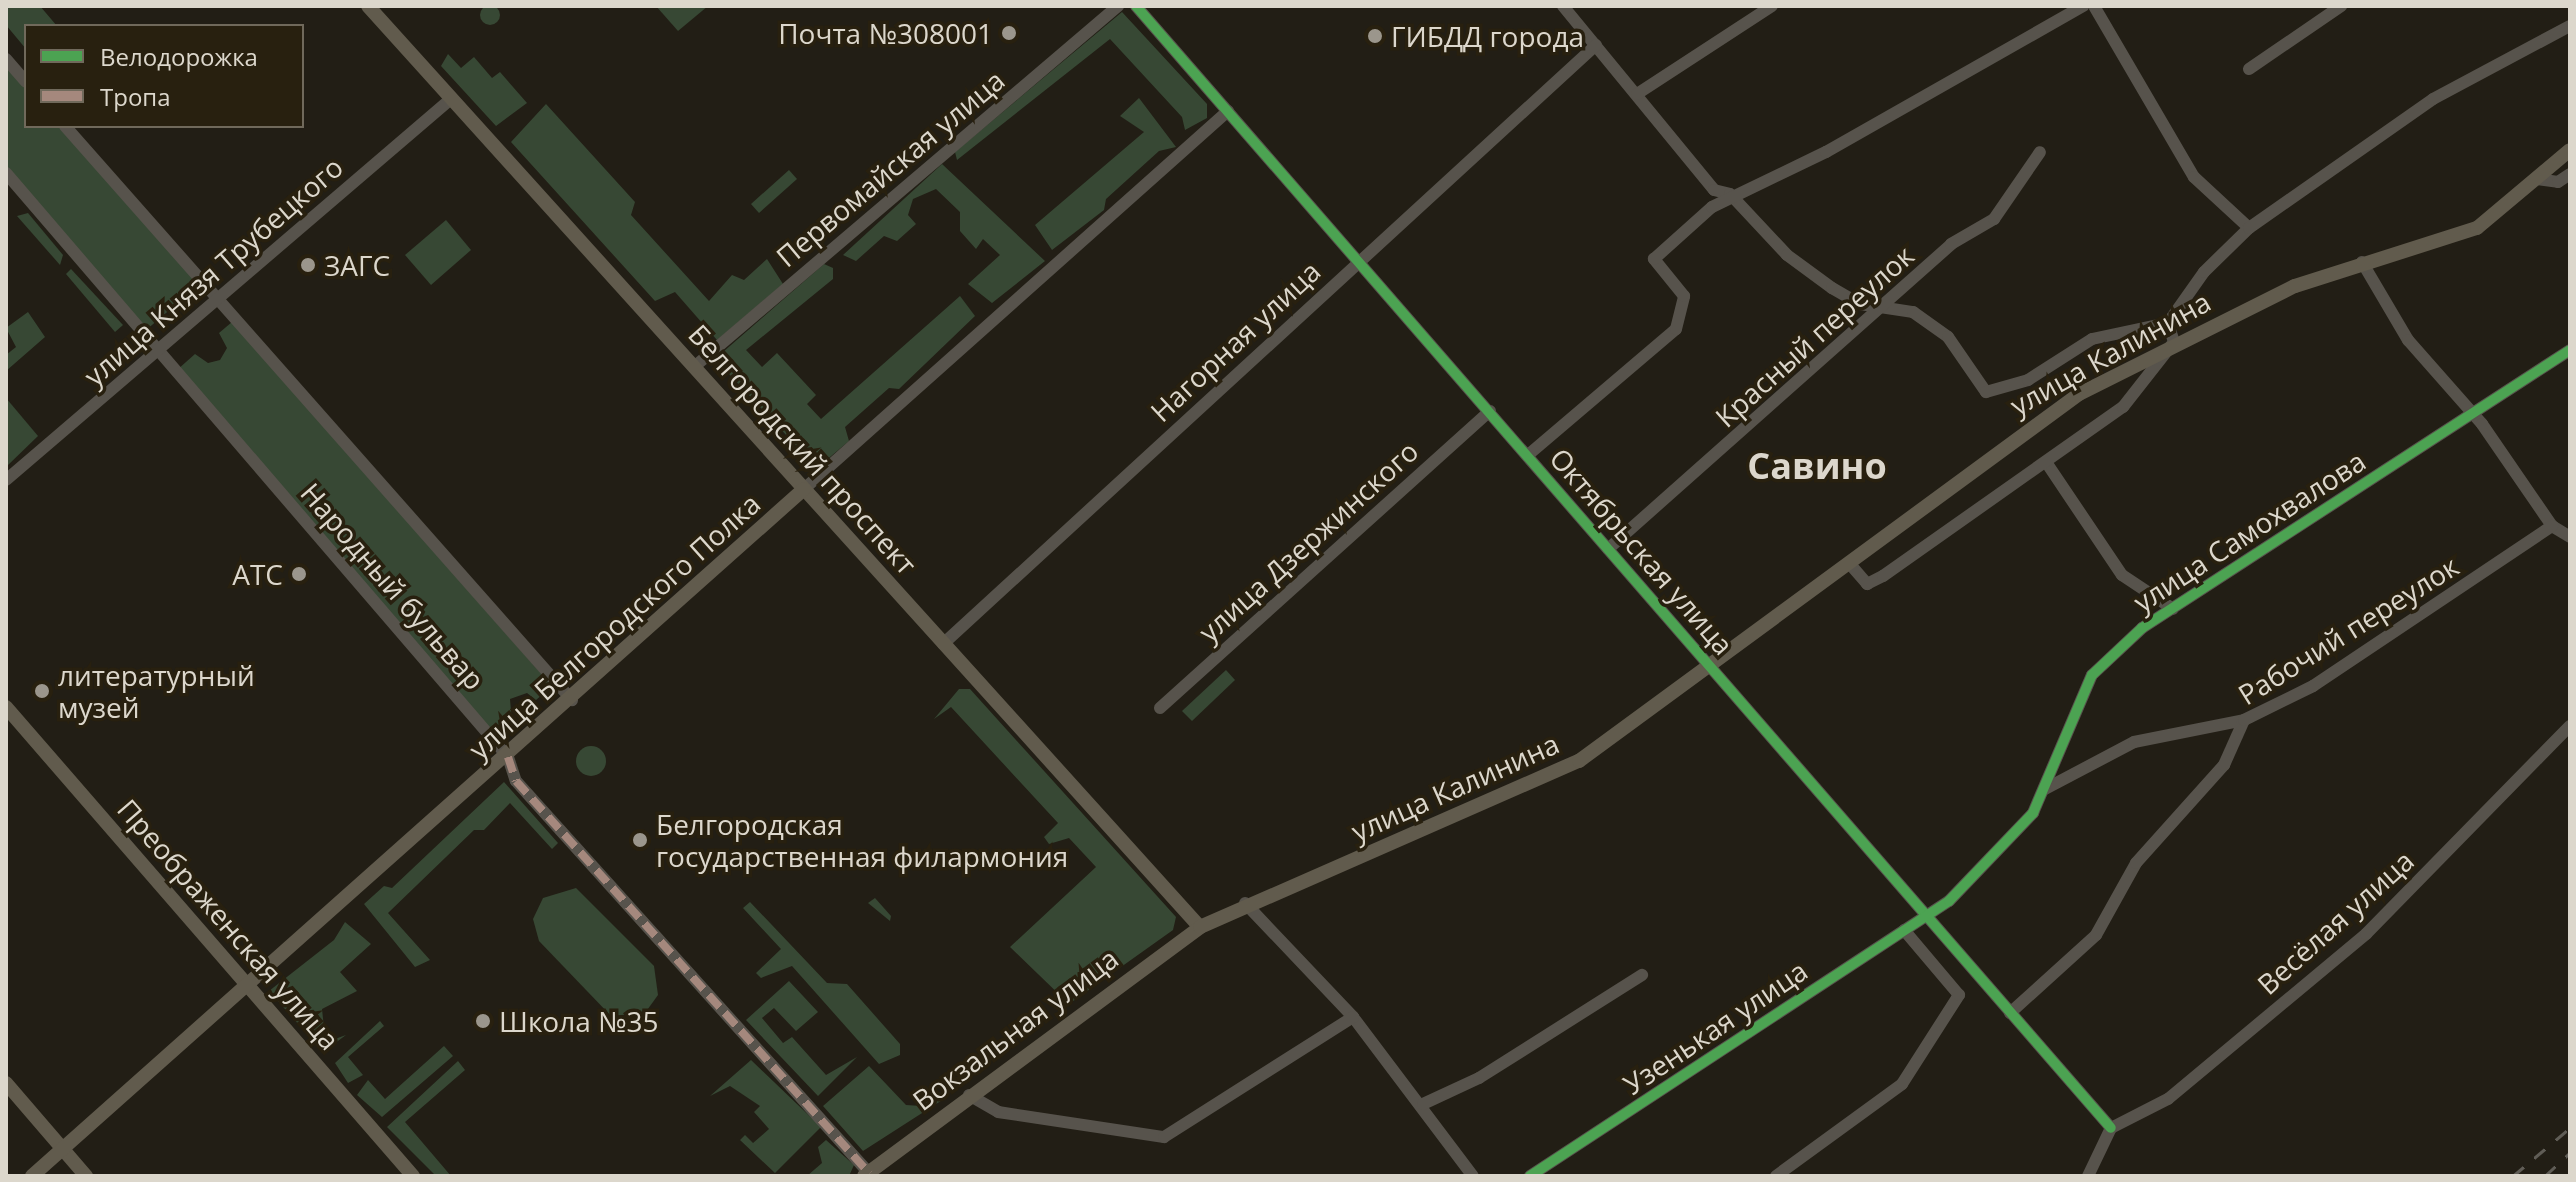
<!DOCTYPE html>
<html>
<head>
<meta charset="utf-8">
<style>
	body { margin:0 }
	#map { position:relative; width:2576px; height:1182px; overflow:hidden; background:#221e15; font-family:"Open Sans",sans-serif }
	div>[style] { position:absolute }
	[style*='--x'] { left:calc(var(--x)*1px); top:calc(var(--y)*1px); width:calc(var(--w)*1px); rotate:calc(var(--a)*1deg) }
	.green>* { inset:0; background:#374834 }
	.round { border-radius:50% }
	.minor>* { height:12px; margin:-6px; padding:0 6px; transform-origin:6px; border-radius:6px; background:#57534c }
	.major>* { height:14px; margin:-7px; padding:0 7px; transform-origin:7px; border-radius:7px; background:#615b4d }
	.rail>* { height:3px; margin-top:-1.5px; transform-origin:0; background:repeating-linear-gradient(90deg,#605d56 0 14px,transparent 0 28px) }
	.quiet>* { height:8px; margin-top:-4px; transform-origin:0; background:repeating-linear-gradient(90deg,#a5887d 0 16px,transparent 0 24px) }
	.cycleway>* { height:10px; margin:-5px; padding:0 5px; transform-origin:5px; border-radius:5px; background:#4ca352 }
	.dots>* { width:22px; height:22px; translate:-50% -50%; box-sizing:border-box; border:4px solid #28200f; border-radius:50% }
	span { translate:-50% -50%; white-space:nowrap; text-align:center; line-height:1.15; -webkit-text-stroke:7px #28200f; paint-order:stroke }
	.poi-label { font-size:28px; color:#dcd7cc }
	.right { translate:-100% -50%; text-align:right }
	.left { translate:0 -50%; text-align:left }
	.street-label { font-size:28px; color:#dcd7cc }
	.district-label { font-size:36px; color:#dcd7cc; font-weight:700 }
	.frame { position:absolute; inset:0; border:8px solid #dcd7cc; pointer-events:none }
	.legend { position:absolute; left:24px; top:24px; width:280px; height:104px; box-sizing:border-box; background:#28200f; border:2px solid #70695b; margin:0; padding:10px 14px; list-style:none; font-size:24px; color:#dcd7cc }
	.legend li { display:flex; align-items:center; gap:16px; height:40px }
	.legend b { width:40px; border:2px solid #70695b }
</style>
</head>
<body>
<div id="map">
	<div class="green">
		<div class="round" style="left:480px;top:5px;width:20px;height:20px"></div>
		<div style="clip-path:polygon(6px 6px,40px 6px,57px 26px,26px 26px,26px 49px,6px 25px)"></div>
		<div style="clip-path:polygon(656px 6px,708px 6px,678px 31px)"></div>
		<div style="clip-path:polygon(1122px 12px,1207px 104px,1207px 118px,1185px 130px,1182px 117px,1110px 39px,957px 160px,955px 152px)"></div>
		<div style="clip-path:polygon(448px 54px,461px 68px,474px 57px,492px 78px,500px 72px,527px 103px,496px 126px,441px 66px)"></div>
		<div style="clip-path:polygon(6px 61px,26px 83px,26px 126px,64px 126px,202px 282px,145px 331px,6px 171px)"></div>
		<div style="clip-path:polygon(1139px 98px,1176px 147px,1159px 151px,1106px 199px,1104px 210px,1052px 250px,1035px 225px,1144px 132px,1120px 116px)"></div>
		<div style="clip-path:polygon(546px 104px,635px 202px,631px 215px,709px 301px,732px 275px,744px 280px,767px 259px,783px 284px,717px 340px,675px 292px,655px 301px,511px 142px)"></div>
		<div style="clip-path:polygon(942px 164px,1045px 261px,992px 303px,968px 284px,1000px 255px,983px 239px,976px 249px,960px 231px,960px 212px,936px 189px,913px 199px,908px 215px,916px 224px,897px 241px,884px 236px,856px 261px,843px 255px)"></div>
		<div style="clip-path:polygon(789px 170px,797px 179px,759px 213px,751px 204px)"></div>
		<div style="clip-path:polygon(28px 213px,63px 255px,60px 265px,17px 216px)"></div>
		<div style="clip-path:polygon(446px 220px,471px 250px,431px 285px,405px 255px)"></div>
		<div style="clip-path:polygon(824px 264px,833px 268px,833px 279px,746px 350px,762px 367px,777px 353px,816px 395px,807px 404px,821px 419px,960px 296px,975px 316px,899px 389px,889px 388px,845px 427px,849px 441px,817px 468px,715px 359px)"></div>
		<div style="clip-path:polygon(71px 269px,123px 325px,115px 332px,66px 274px)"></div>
		<div style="clip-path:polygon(28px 312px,45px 337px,6px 371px,6px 355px,16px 347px,6px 328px)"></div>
		<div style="clip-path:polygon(232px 322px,552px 686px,536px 700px,527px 693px,510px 699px,512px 722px,494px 739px,177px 370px,195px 354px,208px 363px,220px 360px,227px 348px,219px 333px)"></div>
		<div style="clip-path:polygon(6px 398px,38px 436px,6px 467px)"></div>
		<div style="clip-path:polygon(1226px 670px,1235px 680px,1192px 721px,1182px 711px)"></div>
		<div style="clip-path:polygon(959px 689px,970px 689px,1176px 917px,1173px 930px,1069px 1004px,1010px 947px,1096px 867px,1069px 838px,1049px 844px,1044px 837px,1058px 823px,951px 707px,934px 719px)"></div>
		<div class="round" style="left:576px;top:746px;width:30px;height:30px"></div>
		<div style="clip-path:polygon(504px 782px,558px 843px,552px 849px,510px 803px,484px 830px,474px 830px,388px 913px,430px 960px,415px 967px,364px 904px,384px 886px,392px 888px)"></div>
		<div style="clip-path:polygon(576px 888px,654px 966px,658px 995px,645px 1013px,611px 1016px,539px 941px,533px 919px,543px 898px)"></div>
		<div style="clip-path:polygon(875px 898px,891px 916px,890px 921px,868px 903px)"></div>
		<div style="clip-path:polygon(750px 902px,827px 983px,847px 984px,900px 1044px,900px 1055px,879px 1064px,792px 966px,761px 978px,756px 973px,781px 949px,743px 908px)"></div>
		<div style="clip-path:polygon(345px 922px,371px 944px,340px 972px,357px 991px,322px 1009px,324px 1028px,335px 1039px,346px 1035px,323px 1052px,269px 991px,334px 940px)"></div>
		<div style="clip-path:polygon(789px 981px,818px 1012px,796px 1031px,774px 1008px,762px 1018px,783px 1043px,792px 1037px,826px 1075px,857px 1057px,818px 1096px,746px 1020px)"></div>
		<div style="clip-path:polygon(380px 1021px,384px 1026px,348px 1057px,363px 1075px,348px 1083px,335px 1063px)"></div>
		<div style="clip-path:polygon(444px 1046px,453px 1056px,382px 1117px,357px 1095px,368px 1080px,385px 1099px)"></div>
		<div style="clip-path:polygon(751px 1060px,821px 1127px,775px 1173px,740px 1140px,745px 1135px,753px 1143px,769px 1129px,754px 1112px,760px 1106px,730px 1086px,710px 1096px)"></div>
		<div style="clip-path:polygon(458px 1061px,465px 1070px,405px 1122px,451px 1176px,436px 1176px,387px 1127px)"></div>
		<div style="clip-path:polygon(869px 1066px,906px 1105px,921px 1106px,939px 1092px,947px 1097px,863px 1151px,823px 1106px)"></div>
		<div style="clip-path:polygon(826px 1140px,854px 1165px,849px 1176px,807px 1176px,822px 1163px,818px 1147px)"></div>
	</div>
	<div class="minor">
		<div style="--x:1136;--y:6;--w:1486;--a:49.01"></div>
		<div style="--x:1563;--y:6;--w:238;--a:50.6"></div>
		<div style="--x:1714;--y:190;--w:16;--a:14"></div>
		<div style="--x:1730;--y:194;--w:83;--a:46.9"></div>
		<div style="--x:1787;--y:255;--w:56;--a:36.3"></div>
		<div style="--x:1832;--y:288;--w:32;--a:30"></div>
		<div style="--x:1860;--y:304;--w:54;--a:8.6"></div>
		<div style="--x:1913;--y:312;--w:43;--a:35.5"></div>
		<div style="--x:1948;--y:337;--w:67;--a:55.4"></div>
		<div style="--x:1986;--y:392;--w:44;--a:-15.9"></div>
		<div style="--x:2028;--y:380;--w:76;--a:-32.6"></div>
		<div style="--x:2092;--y:339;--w:78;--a:-11.9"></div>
		<div style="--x:2094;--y:6;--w:198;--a:59.7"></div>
		<div style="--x:2194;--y:177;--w:75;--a:42.8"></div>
		<div style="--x:6;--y:59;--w:30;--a:49"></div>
		<div style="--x:2249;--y:69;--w:112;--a:-34.4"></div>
		<div style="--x:1637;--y:94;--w:161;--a:-33.1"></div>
		<div style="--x:65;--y:126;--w:766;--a:48.55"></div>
		<div style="--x:6;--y:173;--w:770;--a:49.32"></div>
		<div style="--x:508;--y:757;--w:25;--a:72"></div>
		<div style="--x:516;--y:781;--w:528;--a:48"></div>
		<div style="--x:2537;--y:179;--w:21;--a:8"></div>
		<div style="--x:2558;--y:182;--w:14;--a:-34"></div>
		<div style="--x:2362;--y:262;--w:91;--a:59.5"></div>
		<div style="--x:2408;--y:340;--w:112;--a:48.6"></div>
		<div style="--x:2482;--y:424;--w:124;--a:55.5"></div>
		<div style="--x:2552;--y:526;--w:21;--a:31"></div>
		<div style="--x:694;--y:367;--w:557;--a:-40.41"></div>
		<div style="--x:1528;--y:455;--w:194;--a:-40.4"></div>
		<div style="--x:1676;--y:329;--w:34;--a:-76"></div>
		<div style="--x:1684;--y:296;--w:48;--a:-129"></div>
		<div style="--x:1654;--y:259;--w:78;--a:-41.9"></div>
		<div style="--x:1712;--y:207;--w:127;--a:-25.8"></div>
		<div style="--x:1826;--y:152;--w:296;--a:-29.6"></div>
		<div style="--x:2046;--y:462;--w:136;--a:56.1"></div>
		<div style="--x:2122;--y:575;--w:61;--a:33.7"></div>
		<div style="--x:6;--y:480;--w:587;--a:-40.58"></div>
		<div style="--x:804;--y:489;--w:568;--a:-41.72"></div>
		<div style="--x:1608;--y:549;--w:459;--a:-41.6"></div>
		<div style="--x:1951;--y:244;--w:50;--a:-30.2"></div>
		<div style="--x:1994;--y:219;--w:81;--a:-55.5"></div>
		<div style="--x:1849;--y:563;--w:28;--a:49"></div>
		<div style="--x:1867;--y:584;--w:18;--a:-27"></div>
		<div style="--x:1883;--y:576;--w:294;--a:-35.2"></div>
		<div style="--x:2123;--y:407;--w:83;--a:-51.9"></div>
		<div style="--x:2174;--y:342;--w:20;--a:-108"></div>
		<div style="--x:2168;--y:323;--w:62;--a:-54.8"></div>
		<div style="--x:2204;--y:272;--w:63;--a:-44.4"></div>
		<div style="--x:2249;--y:228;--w:225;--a:-35"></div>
		<div style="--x:2433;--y:99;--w:155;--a:-28.1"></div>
		<div style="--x:943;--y:644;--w:886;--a:-42.53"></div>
		<div style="--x:1160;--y:708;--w:444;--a:-42"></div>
		<div style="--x:2045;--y:789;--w:101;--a:-27.8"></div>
		<div style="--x:2134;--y:742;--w:112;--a:-11.3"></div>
		<div style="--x:1245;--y:903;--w:157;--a:46.5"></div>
		<div style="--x:1353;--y:1017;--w:199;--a:53"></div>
		<div style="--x:2010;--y:1013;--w:116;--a:-42.2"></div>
		<div style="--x:2096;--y:935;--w:82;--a:-60.9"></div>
		<div style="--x:2136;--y:863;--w:132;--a:-48.1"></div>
		<div style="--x:2224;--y:765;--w:49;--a:-66"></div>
		<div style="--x:2244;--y:720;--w:77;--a:-26.2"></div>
		<div style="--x:2313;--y:686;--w:288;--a:-33.8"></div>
		<div style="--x:969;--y:1095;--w:34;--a:30"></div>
		<div style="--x:998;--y:1112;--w:168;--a:8.6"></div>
		<div style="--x:1164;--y:1137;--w:224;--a:-32.4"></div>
		<div style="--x:1423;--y:1104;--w:62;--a:-24.9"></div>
		<div style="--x:1479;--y:1078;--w:193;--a:-32.3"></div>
		<div style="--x:2111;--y:1128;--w:64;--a:-27"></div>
		<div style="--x:2168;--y:1099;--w:258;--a:-39.8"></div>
		<div style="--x:2366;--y:934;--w:291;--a:-45.6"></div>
		<div style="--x:1530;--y:1176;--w:501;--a:-33.28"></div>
		<div style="--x:1949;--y:901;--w:122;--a:-46.3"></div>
		<div style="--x:2033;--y:813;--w:150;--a:-66.9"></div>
		<div style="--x:2092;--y:675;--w:69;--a:-43.2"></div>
		<div style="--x:2142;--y:628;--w:510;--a:-33.01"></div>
		<div style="--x:1776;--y:1176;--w:156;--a:-36.1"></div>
		<div style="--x:1902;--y:1084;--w:106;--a:-57.4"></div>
		<div style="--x:1959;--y:995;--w:85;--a:-130.2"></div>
		<div style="--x:2088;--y:1176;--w:53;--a:-64.4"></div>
	</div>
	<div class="major">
		<div style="--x:368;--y:6;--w:1241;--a:47.91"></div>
		<div style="--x:6;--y:707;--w:621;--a:49.05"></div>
		<div style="--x:6;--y:1083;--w:123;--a:49.3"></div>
		<div style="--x:32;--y:1176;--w:1033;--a:-41.67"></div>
		<div style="--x:864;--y:1176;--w:418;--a:-36.5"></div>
		<div style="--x:1200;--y:927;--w:414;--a:-23.7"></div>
		<div style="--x:1579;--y:761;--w:620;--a:-36.28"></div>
		<div style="--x:2079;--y:394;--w:241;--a:-26.6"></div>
		<div style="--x:2295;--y:286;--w:191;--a:-17.7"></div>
		<div style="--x:2477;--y:228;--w:121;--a:-40"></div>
	</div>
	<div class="rail">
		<div style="--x:2513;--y:1176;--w:75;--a:-40.1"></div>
		<div style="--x:2545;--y:1176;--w:34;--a:-43"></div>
	</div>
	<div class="quiet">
		<div style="--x:508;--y:757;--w:25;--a:72"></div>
		<div style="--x:516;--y:781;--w:528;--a:48"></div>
	</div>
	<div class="cycleway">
		<div style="--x:1136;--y:6;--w:1486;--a:49.01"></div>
		<div style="--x:1530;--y:1176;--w:501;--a:-33.28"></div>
		<div style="--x:1949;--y:901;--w:122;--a:-46.3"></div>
		<div style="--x:2033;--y:813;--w:150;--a:-66.9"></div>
		<div style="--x:2092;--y:675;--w:69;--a:-43.2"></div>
		<div style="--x:2142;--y:628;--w:510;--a:-33.01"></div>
	</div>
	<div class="dots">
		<div style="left:1009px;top:33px;background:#9b968c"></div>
		<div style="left:1375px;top:36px;background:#9b968c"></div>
		<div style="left:308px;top:265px;background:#9b968c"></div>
		<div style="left:299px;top:574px;background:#9b968c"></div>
		<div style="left:42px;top:691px;background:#9b968c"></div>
		<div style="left:640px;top:840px;background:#9b968c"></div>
		<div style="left:483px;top:1021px;background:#9b968c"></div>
	</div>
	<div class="poi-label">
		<span class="right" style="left:993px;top:33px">Почта №308001</span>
		<span class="left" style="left:1391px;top:36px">ГИБДД города</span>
		<span class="left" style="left:324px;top:265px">ЗАГС</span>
		<span class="right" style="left:283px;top:574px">АТС</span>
		<span class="left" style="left:58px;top:691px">литературный<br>музей</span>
		<span class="left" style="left:656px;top:840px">Белгородская<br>государственная филармония</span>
		<span class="left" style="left:499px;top:1021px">Школа №35</span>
	</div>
	<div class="street-label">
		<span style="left:890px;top:168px;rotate:-40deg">Первомайская улица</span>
		<span style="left:213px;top:271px;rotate:-41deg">улица Князя Трубецкого</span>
		<span style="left:1814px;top:336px;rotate:-42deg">Красный переулок</span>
		<span style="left:1235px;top:341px;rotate:-43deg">Нагорная улица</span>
		<span style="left:2110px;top:353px;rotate:-29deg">улица Калинина</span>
		<span style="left:803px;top:449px;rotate:48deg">Белгородский проспект</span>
		<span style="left:2249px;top:531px;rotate:-33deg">улица Самохвалова</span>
		<span style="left:1308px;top:541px;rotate:-42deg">улица Дзержинского</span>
		<span style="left:1642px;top:551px;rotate:49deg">Октябрьская улица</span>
		<span style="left:393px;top:586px;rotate:49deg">Народный бульвар</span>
		<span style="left:614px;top:626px;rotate:-42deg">улица Белгородского Полка</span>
		<span style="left:2348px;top:630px;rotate:-32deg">Рабочий переулок</span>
		<span style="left:1455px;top:787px;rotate:-24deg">улица Калинина</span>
		<span style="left:2335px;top:922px;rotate:-42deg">Весёлая улица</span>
		<span style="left:229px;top:924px;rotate:49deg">Преображенская улица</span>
		<span style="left:1715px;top:1027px;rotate:-34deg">Узенькая улица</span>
		<span style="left:1015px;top:1029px;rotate:-37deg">Вокзальная улица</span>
	</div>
	<div class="district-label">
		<span style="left:1817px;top:466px">Савино</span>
	</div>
	<div class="frame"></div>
	<ul class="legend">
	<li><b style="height:10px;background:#4ca352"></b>Велодорожка</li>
	<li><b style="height:10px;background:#a5887d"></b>Тропа</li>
	</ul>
</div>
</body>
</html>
